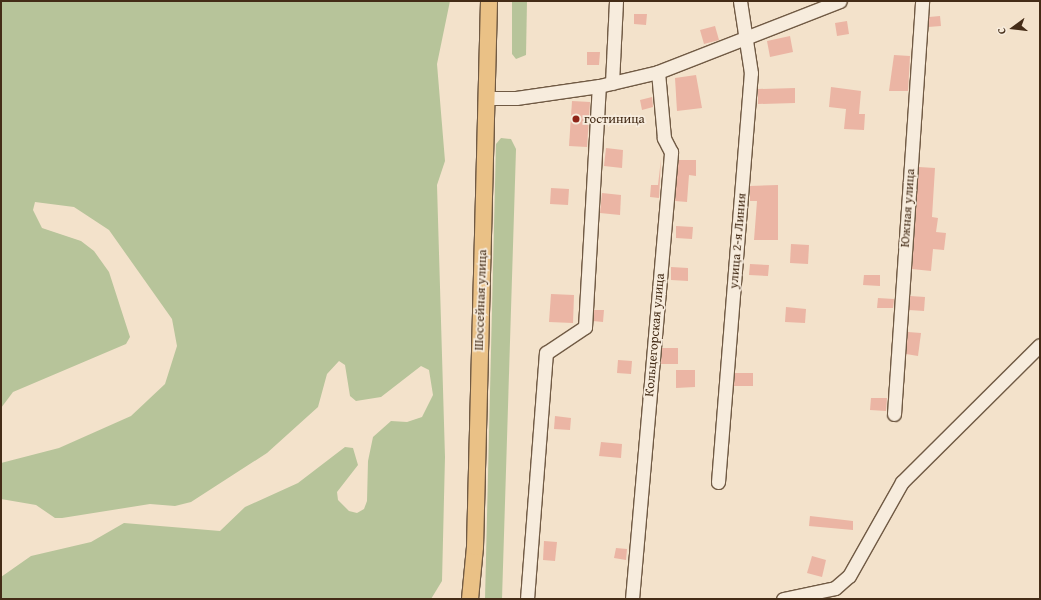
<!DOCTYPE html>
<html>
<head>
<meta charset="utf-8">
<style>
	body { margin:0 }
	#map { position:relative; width:1041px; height:600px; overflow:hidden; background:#f3e2cb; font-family:"Gentium Book Plus",serif }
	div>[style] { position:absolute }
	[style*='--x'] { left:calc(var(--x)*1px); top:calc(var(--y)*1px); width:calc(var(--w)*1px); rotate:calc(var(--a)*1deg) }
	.green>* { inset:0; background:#b7c49a }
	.building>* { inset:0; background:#ebb5a4 }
	.roads { filter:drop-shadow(1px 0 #705a44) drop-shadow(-1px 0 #705a44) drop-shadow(0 1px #705a44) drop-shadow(0 -1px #705a44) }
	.minor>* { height:13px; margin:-6.5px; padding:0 6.5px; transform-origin:6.5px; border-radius:6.5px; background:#f7ecdd }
	.major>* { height:16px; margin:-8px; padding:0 8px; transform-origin:8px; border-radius:8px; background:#eac186 }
	.dots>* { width:11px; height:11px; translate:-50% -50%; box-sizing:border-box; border:2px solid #f7ecdd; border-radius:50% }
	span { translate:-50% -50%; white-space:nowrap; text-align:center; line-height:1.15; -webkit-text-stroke:3.5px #f7ecdd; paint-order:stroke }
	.poi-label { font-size:13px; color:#442c17 }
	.left { translate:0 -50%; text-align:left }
	.street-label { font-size:13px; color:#442c17 }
	.frame { position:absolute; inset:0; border:2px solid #442c17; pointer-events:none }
	.north { position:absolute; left:993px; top:8px; width:40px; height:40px; -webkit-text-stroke:3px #f7ecdd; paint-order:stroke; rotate:255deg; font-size:11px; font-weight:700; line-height:16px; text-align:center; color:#442c17 }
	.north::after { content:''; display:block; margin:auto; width:14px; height:18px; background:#442c17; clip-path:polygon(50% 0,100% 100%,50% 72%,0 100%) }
</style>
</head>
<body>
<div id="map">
	<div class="green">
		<div style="clip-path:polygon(1px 1px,450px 1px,437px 64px,445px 161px,437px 185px,445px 457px,442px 581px,431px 599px,1px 599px,1px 577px,31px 556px,91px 542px,124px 523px,220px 531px,245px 507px,298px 483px,345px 447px,353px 448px,358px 465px,337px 492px,338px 500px,349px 511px,357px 513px,364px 509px,367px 501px,368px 461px,373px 437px,391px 421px,407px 422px,422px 417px,433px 395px,429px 370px,421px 366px,381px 397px,356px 401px,350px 396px,345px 365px,339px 361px,327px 374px,318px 407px,267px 453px,191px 502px,175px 506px,150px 504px,62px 518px,55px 518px,36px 505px,1px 499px,1px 463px,59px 448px,131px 416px,165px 384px,177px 346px,172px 319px,109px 230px,74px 207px,35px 202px,33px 210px,42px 228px,81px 241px,94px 251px,109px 272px,130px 337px,126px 344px,13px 392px,1px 408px)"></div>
		<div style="clip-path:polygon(512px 1px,527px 1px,526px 55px,516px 59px,512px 54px)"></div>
		<div style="clip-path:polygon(501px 138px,511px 139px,516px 149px,502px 599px,485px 599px,496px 144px)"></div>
	</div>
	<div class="building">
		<div style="clip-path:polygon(634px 14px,647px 14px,646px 25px,634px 24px)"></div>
		<div style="clip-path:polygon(940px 16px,941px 26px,928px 27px,929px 17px)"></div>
		<div style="clip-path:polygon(847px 21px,849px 34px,837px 36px,835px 23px)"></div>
		<div style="clip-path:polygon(715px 26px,719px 40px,704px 44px,700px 30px)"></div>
		<div style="clip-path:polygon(790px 36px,793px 52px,770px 57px,767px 41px)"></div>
		<div style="clip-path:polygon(587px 52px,600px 52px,599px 65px,587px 65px)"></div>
		<div style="clip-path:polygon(894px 55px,910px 56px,908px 91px,889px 91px)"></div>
		<div style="clip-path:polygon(696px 75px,702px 108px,677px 111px,675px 78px)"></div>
		<div style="clip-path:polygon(831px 87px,861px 91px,859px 114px,865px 114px,864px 130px,844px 129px,846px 109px,829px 107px)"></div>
		<div style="clip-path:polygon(795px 88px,795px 103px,758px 104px,758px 89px)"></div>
		<div style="clip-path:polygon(652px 97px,653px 107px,642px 110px,640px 100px)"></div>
		<div style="clip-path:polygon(572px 101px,590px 102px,587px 147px,569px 146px)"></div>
		<div style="clip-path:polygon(606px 148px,623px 150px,622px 168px,604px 166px)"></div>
		<div style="clip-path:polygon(661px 159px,659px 198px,650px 197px,651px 185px,658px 185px)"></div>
		<div style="clip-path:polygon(678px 160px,696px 160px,696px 176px,689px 175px,687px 202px,675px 201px)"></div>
		<div style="clip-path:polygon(919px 167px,935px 168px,932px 217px,938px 218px,936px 232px,946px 233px,944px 250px,933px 249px,931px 271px,912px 269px)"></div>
		<div style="clip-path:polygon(778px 185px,778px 240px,754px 240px,757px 201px,750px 201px,750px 186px)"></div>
		<div style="clip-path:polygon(551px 188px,569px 189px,568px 205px,550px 204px)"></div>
		<div style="clip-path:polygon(602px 193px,621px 195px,620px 215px,600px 213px)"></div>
		<div style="clip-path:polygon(676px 226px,693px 227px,692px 239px,676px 238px)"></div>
		<div style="clip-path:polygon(791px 244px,809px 245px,808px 264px,790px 263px)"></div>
		<div style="clip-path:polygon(750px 264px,769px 265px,768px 276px,749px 275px)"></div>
		<div style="clip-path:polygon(671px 267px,688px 268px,688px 281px,671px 280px)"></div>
		<div style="clip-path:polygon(864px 275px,880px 275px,880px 286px,863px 285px)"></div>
		<div style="clip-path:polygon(551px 294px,574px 295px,573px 323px,549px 322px)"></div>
		<div style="clip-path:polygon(910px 296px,925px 297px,924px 311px,909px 310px)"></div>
		<div style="clip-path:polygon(878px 298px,894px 299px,893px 308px,877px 308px)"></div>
		<div style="clip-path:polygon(786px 307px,806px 309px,805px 323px,785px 322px)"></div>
		<div style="clip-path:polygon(594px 310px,604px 310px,603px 322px,593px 321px)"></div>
		<div style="clip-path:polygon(908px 332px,921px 333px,918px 356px,906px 354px)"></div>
		<div style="clip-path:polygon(662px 348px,678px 348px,678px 364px,661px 364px)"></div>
		<div style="clip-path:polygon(618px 360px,632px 361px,631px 374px,617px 373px)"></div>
		<div style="clip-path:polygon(676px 370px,695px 370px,695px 387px,676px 388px)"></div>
		<div style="clip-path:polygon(735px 373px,753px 373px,753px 386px,734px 386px)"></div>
		<div style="clip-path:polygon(871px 398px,887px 398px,886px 411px,870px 410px)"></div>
		<div style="clip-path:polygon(555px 416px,571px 418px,570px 430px,554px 429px)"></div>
		<div style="clip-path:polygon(601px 442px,622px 444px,621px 458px,599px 456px)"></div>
		<div style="clip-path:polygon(810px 516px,853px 521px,853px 530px,809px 526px)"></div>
		<div style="clip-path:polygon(544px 541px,557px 542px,555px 561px,543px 560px)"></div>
		<div style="clip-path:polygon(616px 548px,627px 549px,626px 560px,614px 558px)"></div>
		<div style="clip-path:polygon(812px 556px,826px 560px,822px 577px,807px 573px)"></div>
	</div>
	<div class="roads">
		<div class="minor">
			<div style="--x:612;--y:83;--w:82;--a:-87.2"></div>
			<div style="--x:487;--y:98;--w:29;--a:0"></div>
			<div style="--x:516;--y:98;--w:84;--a:-8.2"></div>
			<div style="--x:599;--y:86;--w:61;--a:-13.3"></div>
			<div style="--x:658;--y:72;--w:195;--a:-21.3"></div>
			<div style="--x:894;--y:414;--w:414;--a:-86.1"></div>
			<div style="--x:718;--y:482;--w:410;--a:-85.4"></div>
			<div style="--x:751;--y:73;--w:73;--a:-98.7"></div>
			<div style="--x:527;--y:599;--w:247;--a:-85.6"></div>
			<div style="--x:546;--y:353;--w:47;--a:-33.7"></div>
			<div style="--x:585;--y:327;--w:241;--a:-86.7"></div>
			<div style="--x:632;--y:599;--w:449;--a:-85"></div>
			<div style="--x:671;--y:152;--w:16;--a:-117"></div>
			<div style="--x:664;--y:138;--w:66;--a:-95.2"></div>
			<div style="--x:783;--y:599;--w:53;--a:-11.9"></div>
			<div style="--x:835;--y:588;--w:18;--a:-41"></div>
			<div style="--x:849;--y:576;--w:108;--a:-60.6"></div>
			<div style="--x:902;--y:482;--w:194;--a:-44.8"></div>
		</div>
		<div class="major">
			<div style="--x:470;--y:599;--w:52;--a:-84.5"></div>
			<div style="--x:475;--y:547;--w:546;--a:-88.53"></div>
		</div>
	</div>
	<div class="dots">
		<div style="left:576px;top:119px;background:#8f2418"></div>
	</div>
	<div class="poi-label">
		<span class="left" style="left:584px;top:119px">гостиница</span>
	</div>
	<div class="street-label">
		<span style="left:908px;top:208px;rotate:-86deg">Южная улица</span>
		<span style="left:738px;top:241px;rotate:-85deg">улица 2-я Линия</span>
		<span style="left:481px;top:300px;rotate:-88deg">Шоссейная улица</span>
		<span style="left:655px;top:335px;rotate:-85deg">Кольцегорская улица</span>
	</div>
	<div class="frame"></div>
	<div class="north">С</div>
</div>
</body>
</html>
